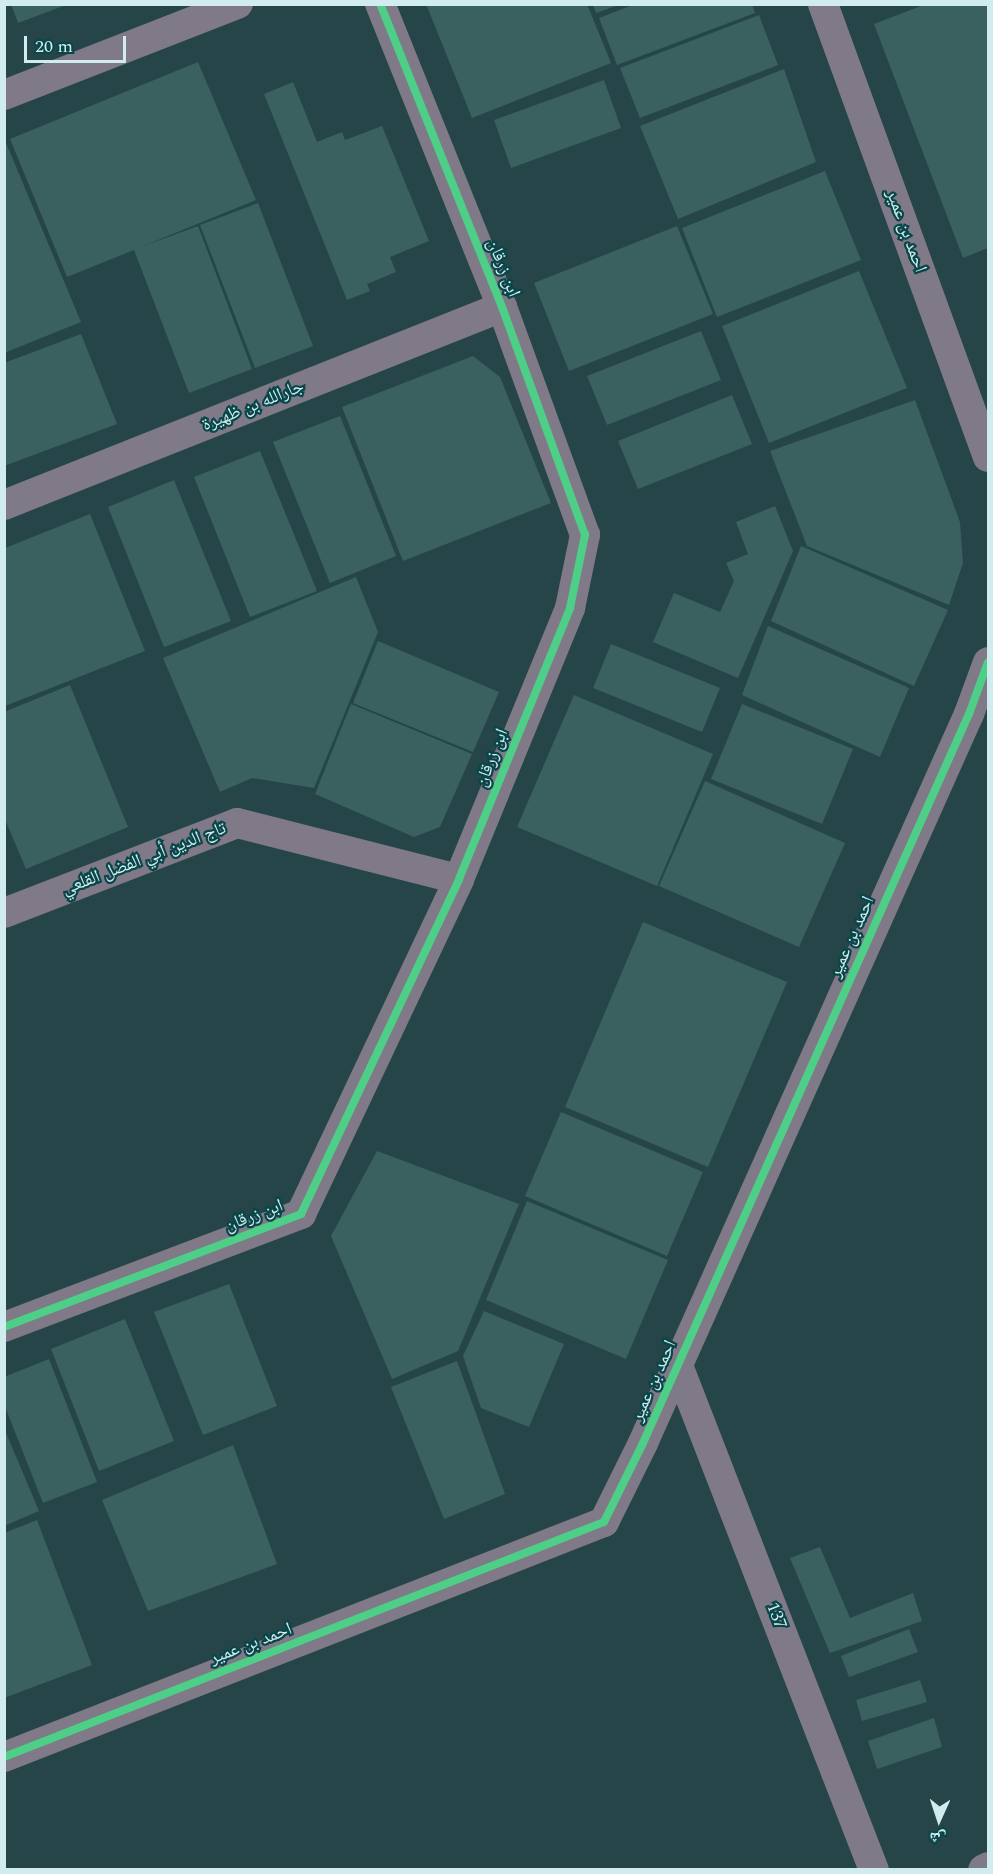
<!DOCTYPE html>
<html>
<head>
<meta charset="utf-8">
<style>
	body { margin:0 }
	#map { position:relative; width:993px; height:1874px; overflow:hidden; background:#264548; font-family:Spectral,"Noto Naskh Arabic",serif }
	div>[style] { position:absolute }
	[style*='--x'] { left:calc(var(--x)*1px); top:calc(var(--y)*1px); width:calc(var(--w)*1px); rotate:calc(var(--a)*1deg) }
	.building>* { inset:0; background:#3a605f }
	.street>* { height:30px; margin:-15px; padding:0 15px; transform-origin:15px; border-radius:15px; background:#807987 }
	.secondary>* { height:33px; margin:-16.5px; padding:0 16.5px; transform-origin:16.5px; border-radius:16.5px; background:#7e7a89 }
	.cycleway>* { height:8px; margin:-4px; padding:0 4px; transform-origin:4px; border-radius:4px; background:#4dcf88 }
	span { translate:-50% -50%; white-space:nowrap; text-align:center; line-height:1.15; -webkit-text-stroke:4.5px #09464a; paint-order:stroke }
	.street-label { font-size:18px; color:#d1ecee }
	.frame { position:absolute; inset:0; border:6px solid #d1ecee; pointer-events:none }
	.north { position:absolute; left:909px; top:1790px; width:60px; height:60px; -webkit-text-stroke:4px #09464a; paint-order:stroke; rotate:183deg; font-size:16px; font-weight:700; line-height:24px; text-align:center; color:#d1ecee }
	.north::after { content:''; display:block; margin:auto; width:21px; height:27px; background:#d1ecee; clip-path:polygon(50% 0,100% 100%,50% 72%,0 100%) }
	.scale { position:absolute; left:24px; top:36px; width:102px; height:27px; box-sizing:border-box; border:3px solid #d1ecee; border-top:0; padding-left:8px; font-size:18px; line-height:21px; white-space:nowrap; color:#d1ecee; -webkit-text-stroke:4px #09464a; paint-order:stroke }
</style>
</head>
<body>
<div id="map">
	<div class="building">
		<div style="clip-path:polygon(11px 4px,66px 4px,66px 5px,18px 23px)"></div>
		<div style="clip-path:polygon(426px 4px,587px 4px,611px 63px,472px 118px)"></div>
		<div style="clip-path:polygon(635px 4px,752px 4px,755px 13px,617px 65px,599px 18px)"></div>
		<div style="clip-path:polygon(926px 4px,988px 4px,988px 248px,963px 258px,874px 24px)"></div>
		<div style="clip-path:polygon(593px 5px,619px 5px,596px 13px)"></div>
		<div style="clip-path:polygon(759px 15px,778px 65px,640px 118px,620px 68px)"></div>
		<div style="clip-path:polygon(198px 62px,256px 200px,141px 247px,198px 226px,252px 369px,189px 393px,134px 250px,67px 277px,10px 139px)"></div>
		<div style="clip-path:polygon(784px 69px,816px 162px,678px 219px,640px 126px)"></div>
		<div style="clip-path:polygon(604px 80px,621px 128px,511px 168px,494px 120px)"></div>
		<div style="clip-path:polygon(293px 82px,317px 142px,342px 132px,345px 140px,382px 126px,429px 241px,390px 257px,396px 272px,367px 284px,370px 291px,347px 300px,264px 94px)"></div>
		<div style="clip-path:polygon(4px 138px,81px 322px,4px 353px)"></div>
		<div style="clip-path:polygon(825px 171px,861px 260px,717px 317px,682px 228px)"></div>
		<div style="clip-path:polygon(258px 203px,313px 346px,255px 368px,200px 225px)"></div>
		<div style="clip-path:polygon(677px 226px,713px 314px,569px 371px,534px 283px)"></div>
		<div style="clip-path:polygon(859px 271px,907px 388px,769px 443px,722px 326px)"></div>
		<div style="clip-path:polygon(701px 331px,721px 380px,607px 425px,587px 376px)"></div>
		<div style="clip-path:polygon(81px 334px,117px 424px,4px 466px,4px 363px)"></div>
		<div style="clip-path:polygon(473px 356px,500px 377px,551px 503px,403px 561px,342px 407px)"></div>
		<div style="clip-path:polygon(732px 395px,752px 444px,638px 489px,618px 441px)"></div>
		<div style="clip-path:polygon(915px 400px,960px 522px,963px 563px,949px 605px,807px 546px,770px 451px)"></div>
		<div style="clip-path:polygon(340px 416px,396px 556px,330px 583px,273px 442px)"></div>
		<div style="clip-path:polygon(260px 451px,317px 591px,250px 617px,194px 477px)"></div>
		<div style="clip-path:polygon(174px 480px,231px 621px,164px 647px,108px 507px)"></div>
		<div style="clip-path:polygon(775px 506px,793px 551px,738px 678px,653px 642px,674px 593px,720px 612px,734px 581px,726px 563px,748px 554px,736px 522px)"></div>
		<div style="clip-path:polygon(90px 514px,145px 651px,5px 706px,5px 548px)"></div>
		<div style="clip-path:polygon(801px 546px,948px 610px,914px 686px,771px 621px)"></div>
		<div style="clip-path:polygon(356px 577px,378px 632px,314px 788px,252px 778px,220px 792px,163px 658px)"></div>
		<div style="clip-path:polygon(768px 626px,909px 688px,880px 757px,742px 695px)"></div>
		<div style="clip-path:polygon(378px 641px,499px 692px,473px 752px,353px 703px)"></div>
		<div style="clip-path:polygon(611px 644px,720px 688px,702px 732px,593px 688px)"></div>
		<div style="clip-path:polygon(70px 685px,128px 827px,26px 869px,4px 817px,4px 712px)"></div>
		<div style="clip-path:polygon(574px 695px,713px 754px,657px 886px,517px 827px)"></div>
		<div style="clip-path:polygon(351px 704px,472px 754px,440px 827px,414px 837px,315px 794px)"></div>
		<div style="clip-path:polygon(742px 704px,853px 749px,822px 824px,711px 779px)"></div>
		<div style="clip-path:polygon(705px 781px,845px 843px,799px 947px,659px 886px)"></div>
		<div style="clip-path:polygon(643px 922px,787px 982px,708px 1167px,565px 1107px)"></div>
		<div style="clip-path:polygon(561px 1112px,703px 1172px,667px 1256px,525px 1196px)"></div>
		<div style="clip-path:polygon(377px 1151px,519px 1204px,458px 1351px,392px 1379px,331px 1236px)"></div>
		<div style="clip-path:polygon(527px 1201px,668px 1260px,626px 1359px,486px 1300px)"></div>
		<div style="clip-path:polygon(229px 1284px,277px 1406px,203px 1435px,154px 1312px)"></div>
		<div style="clip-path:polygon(484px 1311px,564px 1344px,529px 1427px,481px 1408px,463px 1356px)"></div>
		<div style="clip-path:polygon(125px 1319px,174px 1441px,99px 1471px,51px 1349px)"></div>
		<div style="clip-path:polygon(49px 1359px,97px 1482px,43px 1503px,4px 1404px,4px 1377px)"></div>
		<div style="clip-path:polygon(457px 1361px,505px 1494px,444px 1519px,391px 1387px)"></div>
		<div style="clip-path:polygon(4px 1428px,39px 1511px,4px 1526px)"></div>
		<div style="clip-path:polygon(233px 1445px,277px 1564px,148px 1611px,102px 1500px)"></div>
		<div style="clip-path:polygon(37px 1520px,92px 1665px,4px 1698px,4px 1533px)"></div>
		<div style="clip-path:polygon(820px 1547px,850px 1618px,913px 1593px,922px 1621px,830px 1653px,790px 1558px)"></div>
		<div style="clip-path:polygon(909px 1629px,918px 1652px,849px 1677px,841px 1656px)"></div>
		<div style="clip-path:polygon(920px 1680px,927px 1702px,862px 1721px,856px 1700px)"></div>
		<div style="clip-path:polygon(934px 1718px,942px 1747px,877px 1769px,868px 1741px)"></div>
	</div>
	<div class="street">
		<div style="--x:823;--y:4;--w:482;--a:70"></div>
		<div style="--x:4;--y:95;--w:251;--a:-21.3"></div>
		<div style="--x:4;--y:505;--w:536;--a:-21.68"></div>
		<div style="--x:4;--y:913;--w:250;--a:-21.1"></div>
		<div style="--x:237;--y:823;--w:229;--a:14.2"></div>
		<div style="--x:4;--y:1327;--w:318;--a:-20.8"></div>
		<div style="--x:301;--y:1214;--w:370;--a:-64.7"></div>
		<div style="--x:459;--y:879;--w:293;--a:-67.7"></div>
		<div style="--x:570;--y:608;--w:75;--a:-78.4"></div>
		<div style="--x:585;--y:535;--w:243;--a:-110"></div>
		<div style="--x:502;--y:307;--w:327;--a:-111.9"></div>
		<div style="--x:677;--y:1363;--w:544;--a:68.77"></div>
		<div style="--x:4;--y:1757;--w:644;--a:-21.39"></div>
		<div style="--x:604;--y:1522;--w:88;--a:-63.7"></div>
		<div style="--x:643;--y:1443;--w:799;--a:-65.91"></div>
		<div style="--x:969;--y:714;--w:55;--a:-69.9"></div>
	</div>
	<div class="secondary">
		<div style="--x:984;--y:1870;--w:4;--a:-27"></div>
	</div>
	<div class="cycleway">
		<div style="--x:4;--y:1327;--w:318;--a:-20.8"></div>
		<div style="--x:301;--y:1214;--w:370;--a:-64.7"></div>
		<div style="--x:459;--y:879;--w:293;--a:-67.7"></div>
		<div style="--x:570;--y:608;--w:75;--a:-78.4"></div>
		<div style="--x:585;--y:535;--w:243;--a:-110"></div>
		<div style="--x:502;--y:307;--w:327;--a:-111.9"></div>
		<div style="--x:4;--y:1757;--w:644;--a:-21.39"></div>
		<div style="--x:604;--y:1522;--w:88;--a:-63.7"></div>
		<div style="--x:643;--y:1443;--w:799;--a:-65.91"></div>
		<div style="--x:969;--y:714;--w:55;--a:-69.9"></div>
	</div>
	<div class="street-label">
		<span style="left:906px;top:231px;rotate:70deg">احمد بن عمير</span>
		<span style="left:503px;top:268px;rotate:68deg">ابن زرقان</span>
		<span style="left:253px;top:406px;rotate:-22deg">جارالله بن ظهيرة</span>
		<span style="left:492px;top:758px;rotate:-68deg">ابن زرقان</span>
		<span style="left:144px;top:859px;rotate:-21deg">تاج الدين أبي الفضل القلعي</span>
		<span style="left:852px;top:937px;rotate:-66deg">احمد بن عمير</span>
		<span style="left:254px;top:1216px;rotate:-21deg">ابن زرقان</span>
		<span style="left:654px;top:1381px;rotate:-66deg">احمد بن عمير</span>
		<span style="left:776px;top:1616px;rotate:69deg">137</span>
		<span style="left:251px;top:1644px;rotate:-21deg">احمد بن عمير</span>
	</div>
	<div class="frame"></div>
	<div class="north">ش</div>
	<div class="scale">20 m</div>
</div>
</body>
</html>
